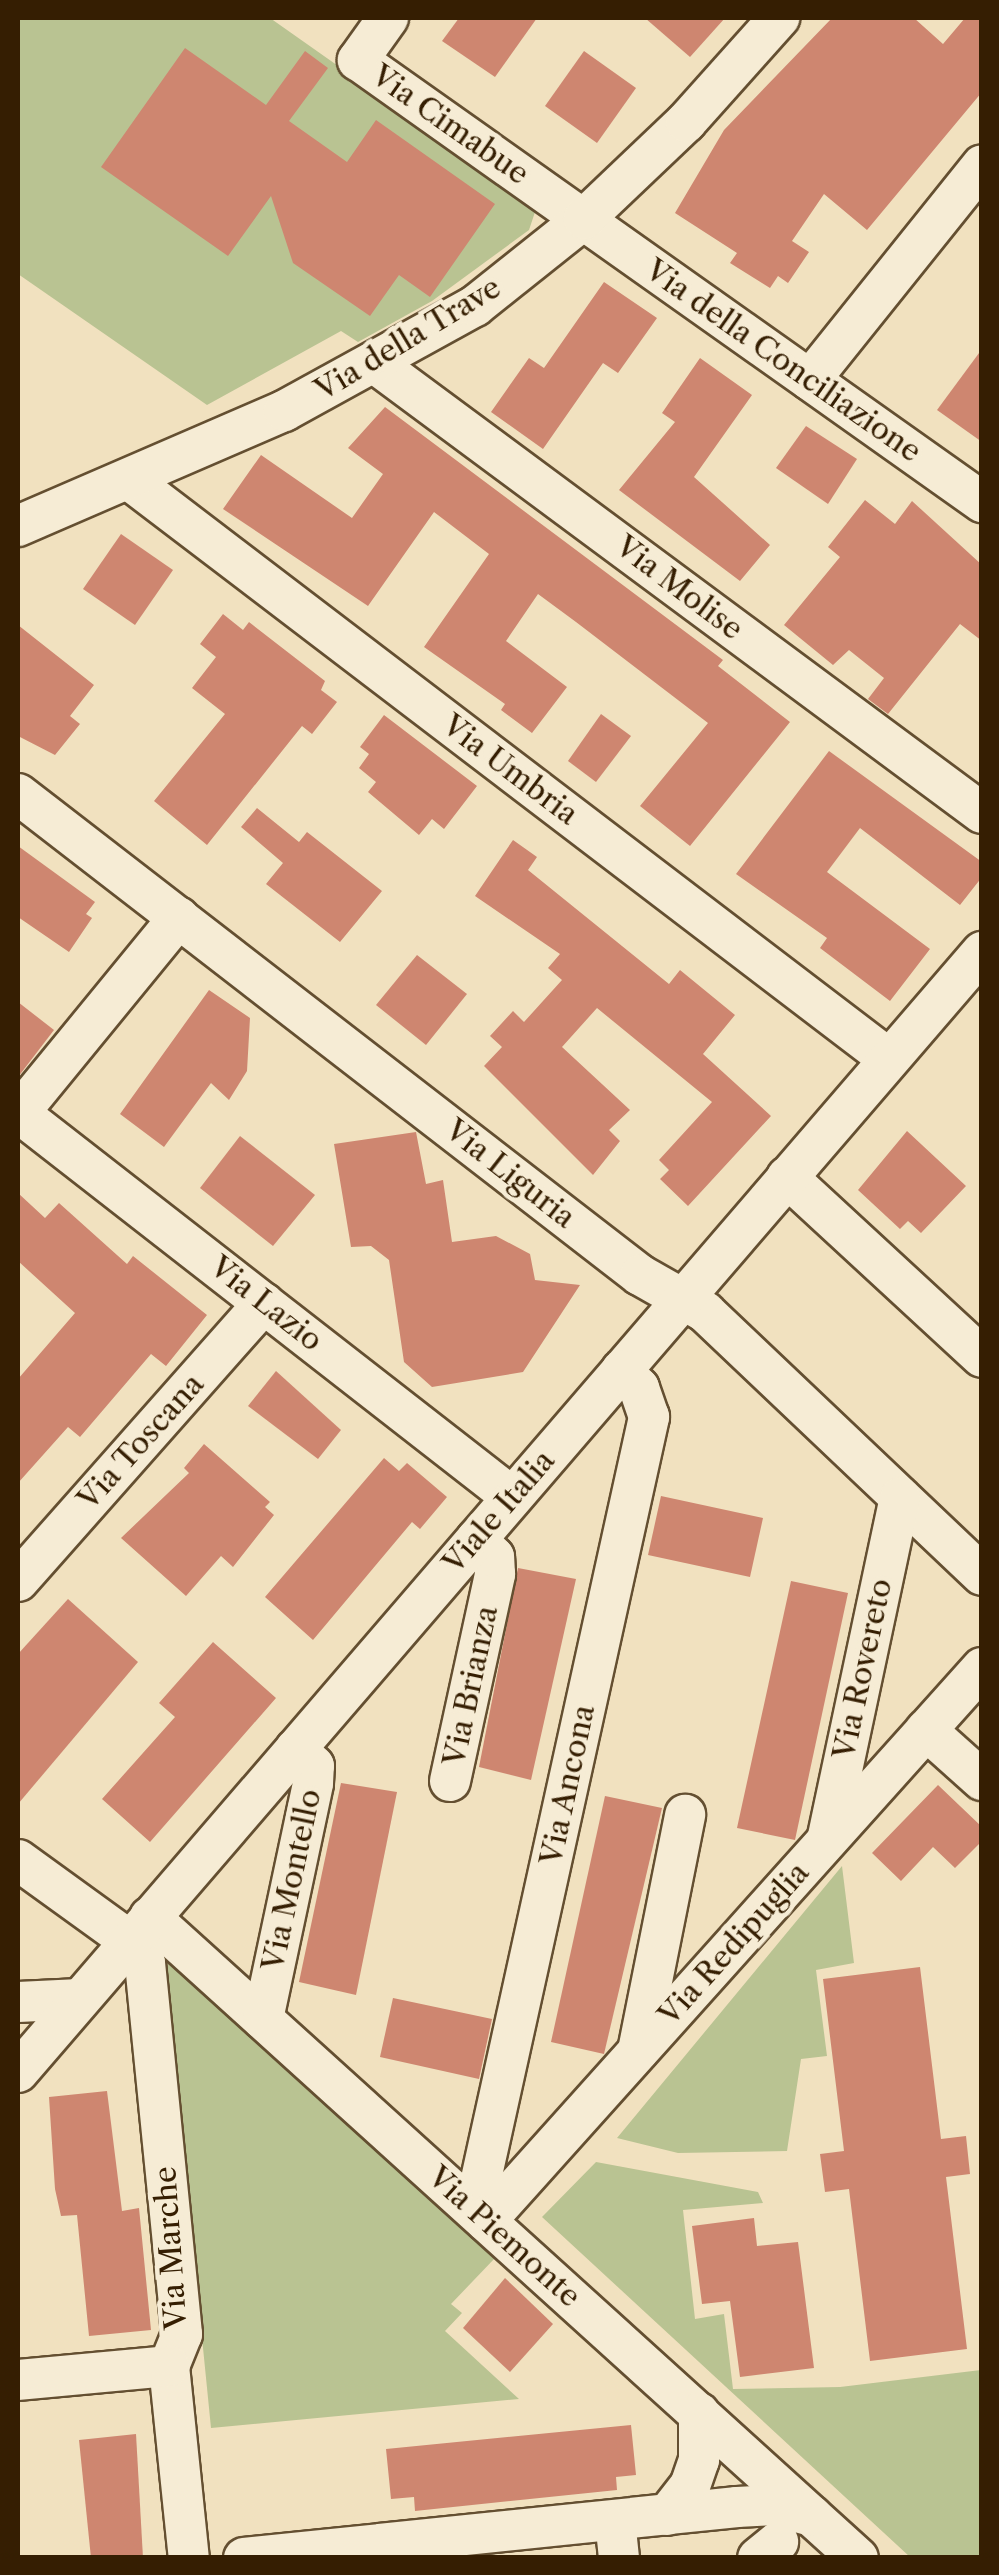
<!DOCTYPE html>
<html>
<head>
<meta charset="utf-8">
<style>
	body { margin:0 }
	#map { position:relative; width:999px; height:2575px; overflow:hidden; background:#f1e1bf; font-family:"Libre Caslon Text",serif }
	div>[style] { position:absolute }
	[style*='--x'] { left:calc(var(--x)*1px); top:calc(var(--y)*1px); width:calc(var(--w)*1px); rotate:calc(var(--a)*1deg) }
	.green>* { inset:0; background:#b9c392 }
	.building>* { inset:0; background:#ce8670 }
	.roads { filter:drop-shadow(2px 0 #644f31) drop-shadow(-2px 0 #644f31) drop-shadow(0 2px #644f31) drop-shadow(0 -2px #644f31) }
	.minor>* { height:40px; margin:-20px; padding:0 20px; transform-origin:20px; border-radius:20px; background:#f6ecd5 }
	span { translate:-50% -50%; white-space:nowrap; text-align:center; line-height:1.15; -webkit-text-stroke:9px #f6ecd5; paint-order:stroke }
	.street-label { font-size:30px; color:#351e02 }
	.frame { position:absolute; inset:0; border:20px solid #351e02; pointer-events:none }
</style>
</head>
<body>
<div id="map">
	<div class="green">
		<div style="clip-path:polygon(18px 18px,270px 18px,537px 206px,529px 230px,432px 301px,358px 342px,341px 331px,207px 405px,18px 274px)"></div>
		<div style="clip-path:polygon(842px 1866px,854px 1963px,816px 1970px,827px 2056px,801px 2059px,787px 2151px,678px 2153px,617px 2138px)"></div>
		<div style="clip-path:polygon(170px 1952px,495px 2258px,451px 2304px,462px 2313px,445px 2331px,519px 2399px,211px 2428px,164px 1957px)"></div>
		<div style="clip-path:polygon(596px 2162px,758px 2192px,763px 2203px,683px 2210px,695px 2319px,724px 2314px,733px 2389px,840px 2387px,981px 2370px,981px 2557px,910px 2557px,542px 2217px)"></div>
	</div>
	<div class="building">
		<div style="clip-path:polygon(459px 18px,537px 18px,495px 77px,442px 41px)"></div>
		<div style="clip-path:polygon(645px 18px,725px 18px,690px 57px)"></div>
		<div style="clip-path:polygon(832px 18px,914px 18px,943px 44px,965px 18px,982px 18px,982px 92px,867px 230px,824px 194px,792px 241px,809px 252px,788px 283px,778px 276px,770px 288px,730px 263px,737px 253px,675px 213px,724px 130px)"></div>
		<div style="clip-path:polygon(185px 48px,266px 105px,305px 51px,328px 68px,289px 121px,347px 162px,376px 120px,495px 204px,430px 297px,399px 275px,370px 316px,293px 263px,271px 196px,228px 256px,101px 167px)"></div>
		<div style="clip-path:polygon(584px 51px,636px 88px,597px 143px,545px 106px)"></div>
		<div style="clip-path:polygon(604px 282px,657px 318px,618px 373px,603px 363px,543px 449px,491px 412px,529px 358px,544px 368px)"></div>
		<div style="clip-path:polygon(982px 349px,982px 442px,937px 410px)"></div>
		<div style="clip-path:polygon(700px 358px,752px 395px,694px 477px,770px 545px,740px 581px,619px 490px,675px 422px,662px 413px)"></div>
		<div style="clip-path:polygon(385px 407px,723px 660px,718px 666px,790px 722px,690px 846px,640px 806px,708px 723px,576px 622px,538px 594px,506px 641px,567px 687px,532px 733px,501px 710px,505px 704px,424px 647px,489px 554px,434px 512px,368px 606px,223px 509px,261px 455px,352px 518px,383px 474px,348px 448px)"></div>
		<div style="clip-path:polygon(806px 426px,857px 459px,828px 504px,776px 468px)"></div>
		<div style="clip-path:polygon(865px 500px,895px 524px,912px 501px,982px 565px,982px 641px,960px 624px,888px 714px,868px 699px,884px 678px,849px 650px,833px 665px,784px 625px,840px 557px,828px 547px)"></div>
		<div style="clip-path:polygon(121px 534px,173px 570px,135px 625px,83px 589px)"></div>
		<div style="clip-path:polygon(223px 614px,243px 630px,249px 622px,325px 681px,321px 690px,337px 702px,312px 734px,302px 726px,207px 845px,154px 801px,225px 714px,192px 688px,216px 657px,200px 644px)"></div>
		<div style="clip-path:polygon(18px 625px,94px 685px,70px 716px,80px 724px,55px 755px,18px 736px)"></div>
		<div style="clip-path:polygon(601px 714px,631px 736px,596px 782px,568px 761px)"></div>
		<div style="clip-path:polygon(384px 715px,477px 786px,444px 829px,432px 819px,419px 835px,368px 792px,376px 782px,359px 768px,369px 754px,360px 747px)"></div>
		<div style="clip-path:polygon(829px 751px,982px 862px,982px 877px,960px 905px,860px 828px,827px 872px,930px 949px,890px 1001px,820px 948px,827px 938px,736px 874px)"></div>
		<div style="clip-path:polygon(257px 808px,299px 842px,307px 832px,382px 891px,340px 942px,266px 884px,283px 863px,241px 827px)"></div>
		<div style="clip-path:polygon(513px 840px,537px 857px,528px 870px,669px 984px,680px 970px,735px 1015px,703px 1054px,771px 1116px,688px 1206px,660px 1179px,669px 1170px,659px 1160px,712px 1102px,597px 1008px,562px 1047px,630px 1110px,609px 1130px,620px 1141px,593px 1175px,484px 1066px,502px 1047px,490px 1036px,513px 1011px,524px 1022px,562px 980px,548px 968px,560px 954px,475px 896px)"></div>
		<div style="clip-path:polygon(18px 846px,95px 902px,86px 914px,92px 918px,69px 952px,18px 917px)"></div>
		<div style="clip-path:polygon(417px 955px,467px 994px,426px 1045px,376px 1005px)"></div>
		<div style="clip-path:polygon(209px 990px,250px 1018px,247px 1071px,229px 1100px,211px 1083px,164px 1147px,120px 1114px)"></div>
		<div style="clip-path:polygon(18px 1002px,54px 1030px,18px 1077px)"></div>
		<div style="clip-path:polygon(907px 1131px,966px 1186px,921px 1233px,908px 1221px,900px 1229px,858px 1190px)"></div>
		<div style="clip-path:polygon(416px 1132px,426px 1184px,443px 1180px,452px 1242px,496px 1236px,530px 1254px,535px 1280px,580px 1285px,523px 1372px,432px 1387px,404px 1362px,389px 1260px,371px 1246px,351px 1247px,334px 1144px)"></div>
		<div style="clip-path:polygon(240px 1136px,315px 1195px,273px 1246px,200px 1188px)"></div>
		<div style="clip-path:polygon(18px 1193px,45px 1218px,59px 1203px,127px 1264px,133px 1256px,207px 1315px,166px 1366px,151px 1354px,80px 1437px,68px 1427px,18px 1483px,18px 1379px,75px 1313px,18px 1261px)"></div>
		<div style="clip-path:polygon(276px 1371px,341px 1430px,318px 1459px,248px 1406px)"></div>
		<div style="clip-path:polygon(204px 1444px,270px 1502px,265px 1507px,274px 1515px,233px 1567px,221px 1556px,186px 1596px,121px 1538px,189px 1473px,184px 1468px)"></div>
		<div style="clip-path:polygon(384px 1458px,399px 1471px,407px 1463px,447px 1497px,420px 1529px,412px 1522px,313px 1640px,265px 1597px)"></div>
		<div style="clip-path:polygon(661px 1496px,763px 1518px,750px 1577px,648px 1555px)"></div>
		<div style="clip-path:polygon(518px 1568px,576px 1579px,531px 1780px,479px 1767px)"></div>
		<div style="clip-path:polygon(791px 1581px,848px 1593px,795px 1840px,737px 1828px)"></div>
		<div style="clip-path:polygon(68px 1599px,138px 1662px,18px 1804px,18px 1654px)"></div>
		<div style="clip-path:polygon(213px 1642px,276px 1698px,150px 1842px,102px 1799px,175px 1717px,159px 1703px)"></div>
		<div style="clip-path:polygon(341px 1783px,397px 1792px,356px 1995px,299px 1982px)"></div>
		<div style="clip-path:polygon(938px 1785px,982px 1827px,982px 1841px,955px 1868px,933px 1847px,901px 1881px,872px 1853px)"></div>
		<div style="clip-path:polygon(605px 1796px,662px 1808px,604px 2054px,551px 2042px)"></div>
		<div style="clip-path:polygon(920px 1967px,941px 2139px,966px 2136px,970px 2174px,946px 2177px,967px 2349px,870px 2361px,849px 2189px,825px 2192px,820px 2154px,844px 2151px,823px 1979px)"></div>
		<div style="clip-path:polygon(393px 1998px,492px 2019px,479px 2079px,380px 2057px)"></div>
		<div style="clip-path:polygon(107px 2091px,122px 2211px,139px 2208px,151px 2330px,89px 2336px,77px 2215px,61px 2216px,55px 2189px,49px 2097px)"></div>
		<div style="clip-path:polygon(754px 2218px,757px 2246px,798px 2242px,814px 2368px,740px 2377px,730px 2301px,702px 2304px,692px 2226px)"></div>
		<div style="clip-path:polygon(505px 2278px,553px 2324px,510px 2372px,463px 2328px)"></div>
		<div style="clip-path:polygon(631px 2425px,636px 2475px,616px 2477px,617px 2490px,415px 2511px,414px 2497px,391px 2499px,386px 2449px)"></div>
		<div style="clip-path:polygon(136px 2434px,143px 2558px,91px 2558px,79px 2440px)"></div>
	</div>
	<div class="roads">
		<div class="minor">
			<div style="--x:388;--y:18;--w:52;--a:125.5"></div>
			<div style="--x:358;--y:60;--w:765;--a:35.31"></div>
			<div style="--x:376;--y:364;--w:754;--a:36.54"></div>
			<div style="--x:810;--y:380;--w:275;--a:-51.3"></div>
			<div style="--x:131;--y:481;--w:953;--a:37.33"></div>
			<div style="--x:18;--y:526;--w:290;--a:-23.4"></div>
			<div style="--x:284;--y:411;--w:218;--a:-28.8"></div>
			<div style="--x:475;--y:306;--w:139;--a:-38.6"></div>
			<div style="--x:584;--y:219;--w:141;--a:-43.6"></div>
			<div style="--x:686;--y:122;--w:140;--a:-48.2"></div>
			<div style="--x:18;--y:794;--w:786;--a:37.72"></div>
			<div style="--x:640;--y:1275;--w:75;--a:29.6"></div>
			<div style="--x:705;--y:1312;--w:382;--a:43.5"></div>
			<div style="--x:19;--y:1113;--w:625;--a:37.92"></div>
			<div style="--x:18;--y:1114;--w:254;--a:-50.7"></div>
			<div style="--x:787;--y:1177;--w:265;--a:42.7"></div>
			<div style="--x:18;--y:1581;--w:371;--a:-48.5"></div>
			<div style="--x:926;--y:1730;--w:75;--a:41.8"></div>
			<div style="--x:450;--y:1781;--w:212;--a:-77.7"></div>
			<div style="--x:495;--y:1574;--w:17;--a:-93"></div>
			<div style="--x:494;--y:1557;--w:25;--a:-135"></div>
			<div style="--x:828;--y:1836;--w:346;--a:-78"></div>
			<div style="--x:18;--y:1860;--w:138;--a:35.9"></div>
			<div style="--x:130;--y:1941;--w:27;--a:56"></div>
			<div style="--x:145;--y:1963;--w:373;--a:84.3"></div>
			<div style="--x:182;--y:2334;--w:35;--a:112"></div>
			<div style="--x:169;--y:2366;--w:193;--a:84.1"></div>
			<div style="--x:150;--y:1917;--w:955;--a:42.16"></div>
			<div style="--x:18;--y:2002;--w:62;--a:-2.8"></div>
			<div style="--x:263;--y:2019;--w:241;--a:-78"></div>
			<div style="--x:313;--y:1783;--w:17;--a:-87"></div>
			<div style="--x:314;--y:1766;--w:25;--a:-137"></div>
			<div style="--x:638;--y:2051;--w:241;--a:-78.7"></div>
			<div style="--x:18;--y:2072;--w:1478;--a:-49.28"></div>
			<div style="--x:468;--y:2204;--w:15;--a:-48"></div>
			<div style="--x:478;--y:2193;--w:795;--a:-77.57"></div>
			<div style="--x:649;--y:1417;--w:31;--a:-109"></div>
			<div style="--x:639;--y:1388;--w:25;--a:-135"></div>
			<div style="--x:486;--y:2221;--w:743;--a:-48.11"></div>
			<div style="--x:18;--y:2380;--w:152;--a:-5.3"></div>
			<div style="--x:667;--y:2515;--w:37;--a:-52"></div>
			<div style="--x:690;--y:2486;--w:28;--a:-71"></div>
			<div style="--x:699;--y:2460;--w:47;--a:-90"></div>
			<div style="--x:617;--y:2539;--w:19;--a:84"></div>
			<div style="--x:244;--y:2558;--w:496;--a:-5.9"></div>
			<div style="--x:737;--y:2507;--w:33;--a:-3"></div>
			<div style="--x:770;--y:2505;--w:43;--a:14.7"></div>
			<div style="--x:758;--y:2558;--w:26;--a:-39"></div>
		</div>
	</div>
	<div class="street-label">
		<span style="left:450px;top:125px;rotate:35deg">Via Cimabue</span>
		<span style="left:408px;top:339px;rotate:-31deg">Via della Trave</span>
		<span style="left:783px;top:361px;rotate:35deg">Via della Conciliazione</span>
		<span style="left:679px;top:588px;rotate:37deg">Via Molise</span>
		<span style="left:510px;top:770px;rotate:37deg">Via Umbria</span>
		<span style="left:510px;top:1174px;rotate:38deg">Via Liguria</span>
		<span style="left:266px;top:1304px;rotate:38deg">Via Lazio</span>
		<span style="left:141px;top:1442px;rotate:-48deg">Via Toscana</span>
		<span style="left:499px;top:1512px;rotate:-49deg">Viale Italia</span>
		<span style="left:863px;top:1669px;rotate:-78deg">Via Rovereto</span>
		<span style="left:471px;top:1686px;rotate:-78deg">Via Brianza</span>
		<span style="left:568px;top:1785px;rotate:-78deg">Via Ancona</span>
		<span style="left:292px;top:1880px;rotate:-78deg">Via Montello</span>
		<span style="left:734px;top:1944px;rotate:-48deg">Via Redipuglia</span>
		<span style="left:504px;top:2237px;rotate:42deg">Via Piemonte</span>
		<span style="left:171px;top:2248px;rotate:-94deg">Via Marche</span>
	</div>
	<div class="frame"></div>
</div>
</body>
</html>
